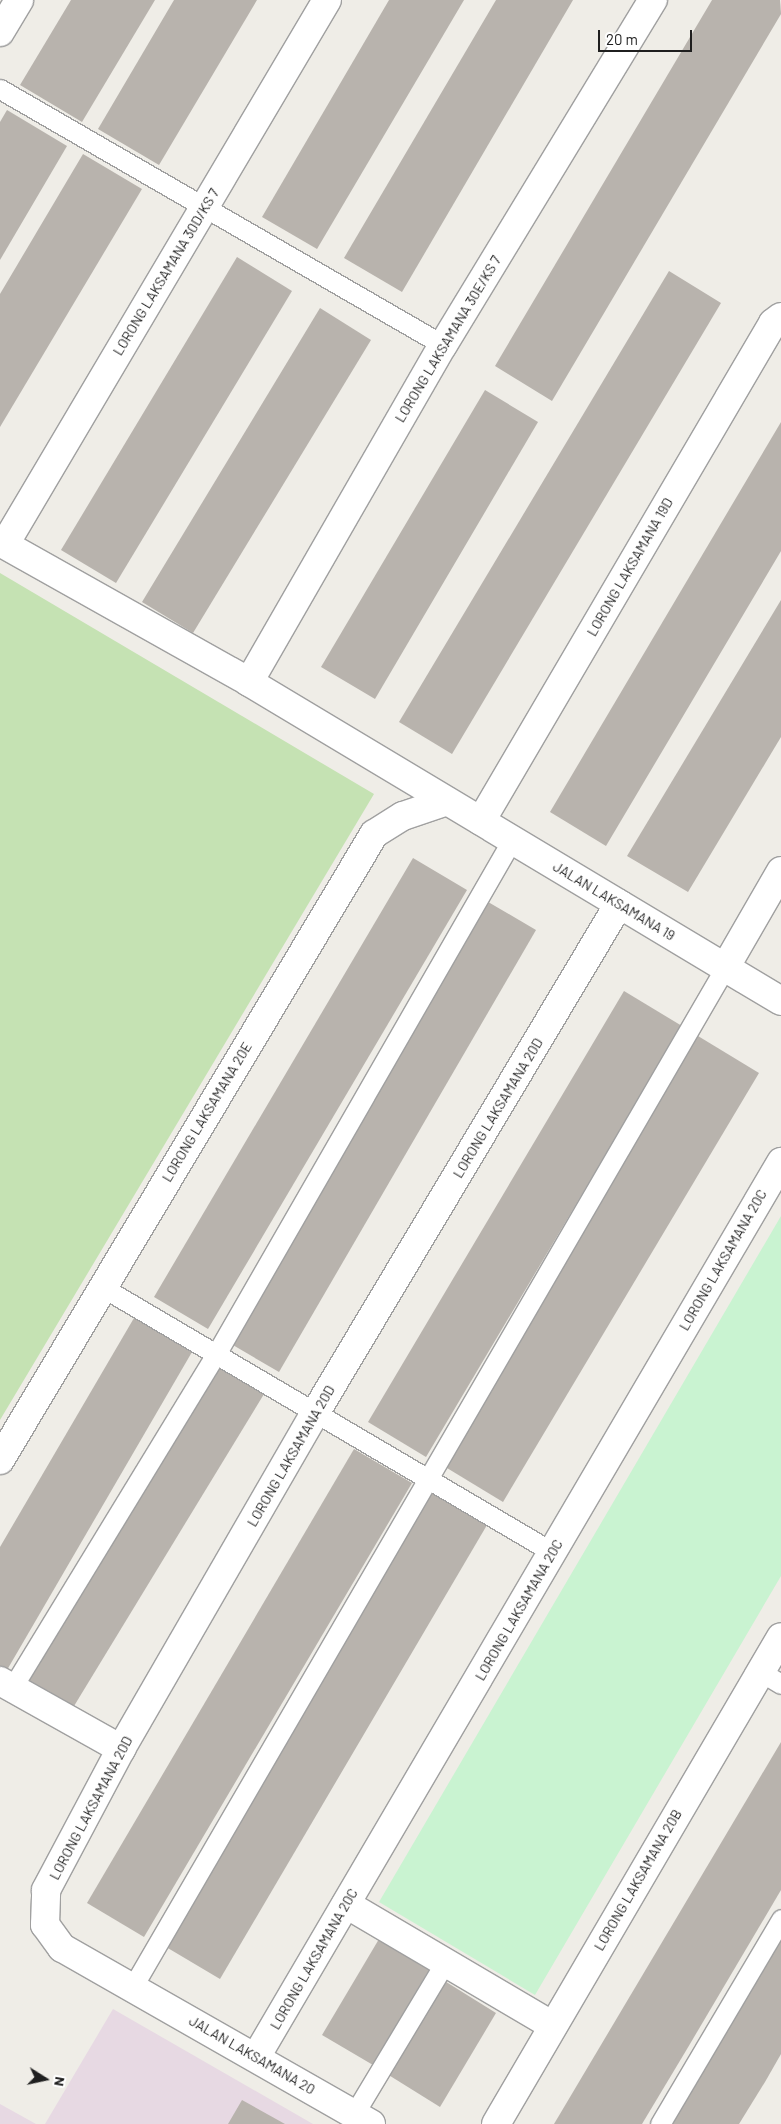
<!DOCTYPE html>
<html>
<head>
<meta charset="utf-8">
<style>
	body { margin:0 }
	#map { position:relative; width:781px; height:2124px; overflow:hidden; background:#efede7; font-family:Barlow,sans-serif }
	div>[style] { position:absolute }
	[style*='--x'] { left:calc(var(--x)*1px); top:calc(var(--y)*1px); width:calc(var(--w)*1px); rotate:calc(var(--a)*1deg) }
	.industrial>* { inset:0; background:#e7d9e3 }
	.grass>* { inset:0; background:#c5e2b3 }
	.park>* { inset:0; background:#c9f3d1 }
	.building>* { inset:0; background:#b8b3ad }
	.roads { filter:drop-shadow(1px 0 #a0a0a0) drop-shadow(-1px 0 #a0a0a0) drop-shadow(0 1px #a0a0a0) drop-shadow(0 -1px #a0a0a0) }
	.lane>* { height:19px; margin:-9.5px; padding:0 9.5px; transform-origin:9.5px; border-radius:9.5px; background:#fff }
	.street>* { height:28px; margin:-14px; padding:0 14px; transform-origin:14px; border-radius:14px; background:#fff }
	span { translate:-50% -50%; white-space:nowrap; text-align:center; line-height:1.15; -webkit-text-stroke:4px #fff; paint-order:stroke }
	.street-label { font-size:14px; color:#1f1f1f }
	.north { position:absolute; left:20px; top:2054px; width:50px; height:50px; -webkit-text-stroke:4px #fff; paint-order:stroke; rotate:100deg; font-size:14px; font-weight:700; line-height:20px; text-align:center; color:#1f1f1f }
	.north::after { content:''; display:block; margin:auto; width:18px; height:22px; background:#1f1f1f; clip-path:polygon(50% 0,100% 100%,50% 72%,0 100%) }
	.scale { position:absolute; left:598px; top:30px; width:94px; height:22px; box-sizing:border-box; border:2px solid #1f1f1f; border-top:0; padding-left:6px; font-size:15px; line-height:18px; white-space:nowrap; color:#1f1f1f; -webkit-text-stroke:4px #fff; paint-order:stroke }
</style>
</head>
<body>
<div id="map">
	<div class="industrial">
		<div style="clip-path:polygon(113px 2009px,313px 2124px,45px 2124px)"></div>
		<div style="clip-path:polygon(0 2104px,36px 2124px,0 2124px)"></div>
	</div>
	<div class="grass">
		<div style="clip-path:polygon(0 573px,374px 794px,0 1420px)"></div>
	</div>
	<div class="park">
		<div style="clip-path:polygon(781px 1216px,781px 1576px,535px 1995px,379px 1902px)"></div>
	</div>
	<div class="building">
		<div style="clip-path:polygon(71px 0,155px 0,82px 122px,20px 85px)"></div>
		<div style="clip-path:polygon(174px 0,257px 0,159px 165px,98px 129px)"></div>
		<div style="clip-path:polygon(389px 0,464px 0,317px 249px,262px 217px)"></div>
		<div style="clip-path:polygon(496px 0,573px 0,402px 292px,344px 258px)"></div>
		<div style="clip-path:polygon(712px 0,780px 0,781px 14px,552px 401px,495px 366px)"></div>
		<div style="clip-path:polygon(7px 110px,67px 146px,0 260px,0 122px)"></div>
		<div style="clip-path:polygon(83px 154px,142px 189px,0 427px,0 294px)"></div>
		<div style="clip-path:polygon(237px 257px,292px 291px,116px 583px,61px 550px)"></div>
		<div style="clip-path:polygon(669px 271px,721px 303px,452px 754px,399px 722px)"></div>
		<div style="clip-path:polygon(320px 308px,371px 340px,193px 633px,142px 602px)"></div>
		<div style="clip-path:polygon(485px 390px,538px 422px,375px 699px,321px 667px)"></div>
		<div style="clip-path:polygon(781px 422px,781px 551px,606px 846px,550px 812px)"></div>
		<div style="clip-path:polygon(781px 600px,781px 737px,688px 892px,627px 856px)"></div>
		<div style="clip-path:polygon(413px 858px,467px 890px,208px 1329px,154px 1297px)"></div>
		<div style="clip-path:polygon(483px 899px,536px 930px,279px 1372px,226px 1341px)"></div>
		<div style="clip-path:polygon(624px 991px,682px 1026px,426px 1457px,368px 1422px)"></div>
		<div style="clip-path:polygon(698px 1036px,759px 1073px,503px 1502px,442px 1465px)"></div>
		<div style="clip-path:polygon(134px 1318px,192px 1352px,7px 1670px,0 1666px,0 1547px)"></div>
		<div style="clip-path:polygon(214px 1363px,264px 1394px,71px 1711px,21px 1680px)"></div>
		<div style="clip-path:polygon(354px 1449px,412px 1483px,144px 1937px,87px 1903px)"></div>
		<div style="clip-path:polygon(426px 1489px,487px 1525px,220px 1979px,161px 1944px)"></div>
		<div style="clip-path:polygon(781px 1742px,781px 1890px,687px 2049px,642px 2124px,554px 2124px)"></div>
		<div style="clip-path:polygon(781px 1925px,781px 2054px,765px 2082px,739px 2124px,662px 2124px)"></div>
		<div style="clip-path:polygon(379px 1939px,429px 1970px,373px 2065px,322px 2035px)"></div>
		<div style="clip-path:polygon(443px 1980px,496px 2013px,440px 2107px,387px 2074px)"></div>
		<div style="clip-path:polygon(242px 2100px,285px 2124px,228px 2124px)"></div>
	</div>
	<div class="roads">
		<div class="lane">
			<div style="--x:0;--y:89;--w:512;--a:30.02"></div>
			<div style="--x:102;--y:1287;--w:522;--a:30.49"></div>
			<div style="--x:761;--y:1672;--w:23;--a:31"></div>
			<div style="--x:12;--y:1688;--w:389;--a:-58.6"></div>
			<div style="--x:215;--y:1356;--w:595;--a:-60.08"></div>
			<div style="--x:132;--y:1988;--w:1180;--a:-59.83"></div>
			<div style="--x:354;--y:2114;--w:175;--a:-59"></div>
			<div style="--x:660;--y:2124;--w:238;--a:-59.4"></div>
		</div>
		<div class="street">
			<div style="--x:0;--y:32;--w:37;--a:-59"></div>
			<div style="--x:0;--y:542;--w:286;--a:29.3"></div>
			<div style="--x:249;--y:682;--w:620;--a:30.95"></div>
			<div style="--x:5;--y:544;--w:632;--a:-59.38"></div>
			<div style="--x:249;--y:682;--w:389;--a:-60.1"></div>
			<div style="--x:443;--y:345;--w:404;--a:-58.7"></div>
			<div style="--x:481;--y:821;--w:577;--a:-59.61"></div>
			<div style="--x:773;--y:323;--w:10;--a:-37"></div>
			<div style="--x:725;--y:968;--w:112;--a:-60"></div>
			<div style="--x:0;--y:1460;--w:729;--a:-59.14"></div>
			<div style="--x:374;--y:834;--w:34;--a:-32"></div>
			<div style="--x:403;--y:816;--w:46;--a:-18.8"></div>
			<div style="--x:0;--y:1681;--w:139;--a:29.3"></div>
			<div style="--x:346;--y:1904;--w:240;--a:30.5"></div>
			<div style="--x:256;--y:2057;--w:1038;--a:-59.6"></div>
			<div style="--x:371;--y:2124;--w:356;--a:-150.3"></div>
			<div style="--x:62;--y:1948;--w:29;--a:-126"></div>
			<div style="--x:45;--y:1925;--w:35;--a:-88"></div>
			<div style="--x:46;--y:1890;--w:160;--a:-62"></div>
			<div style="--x:121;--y:1749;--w:386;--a:-60"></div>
			<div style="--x:314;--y:1415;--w:595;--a:-59.17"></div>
			<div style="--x:496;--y:2124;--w:564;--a:-59.66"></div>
		</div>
	</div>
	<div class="street-label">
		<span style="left:166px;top:272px;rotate:-59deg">LORONG LAKSAMANA 30D/KS 7</span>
		<span style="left:448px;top:339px;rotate:-59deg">LORONG LAKSAMANA 30E/KS 7</span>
		<span style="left:630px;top:567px;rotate:-60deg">LORONG LAKSAMANA 19D</span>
		<span style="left:614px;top:901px;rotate:31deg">JALAN LAKSAMANA 19</span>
		<span style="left:498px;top:1108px;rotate:-59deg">LORONG LAKSAMANA 20D</span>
		<span style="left:207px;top:1112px;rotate:-59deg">LORONG LAKSAMANA 20E</span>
		<span style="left:723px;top:1260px;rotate:-60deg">LORONG LAKSAMANA 20C</span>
		<span style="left:291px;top:1456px;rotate:-60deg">LORONG LAKSAMANA 20D</span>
		<span style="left:519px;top:1610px;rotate:-60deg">LORONG LAKSAMANA 20C</span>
		<span style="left:91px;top:1808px;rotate:-62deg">LORONG LAKSAMANA 20D</span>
		<span style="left:638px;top:1880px;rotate:-60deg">LORONG LAKSAMANA 20B</span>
		<span style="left:314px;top:1959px;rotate:-60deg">LORONG LAKSAMANA 20C</span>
		<span style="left:252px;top:2055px;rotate:30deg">JALAN LAKSAMANA 20</span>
	</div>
	<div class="north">N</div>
	<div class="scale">20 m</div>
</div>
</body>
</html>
